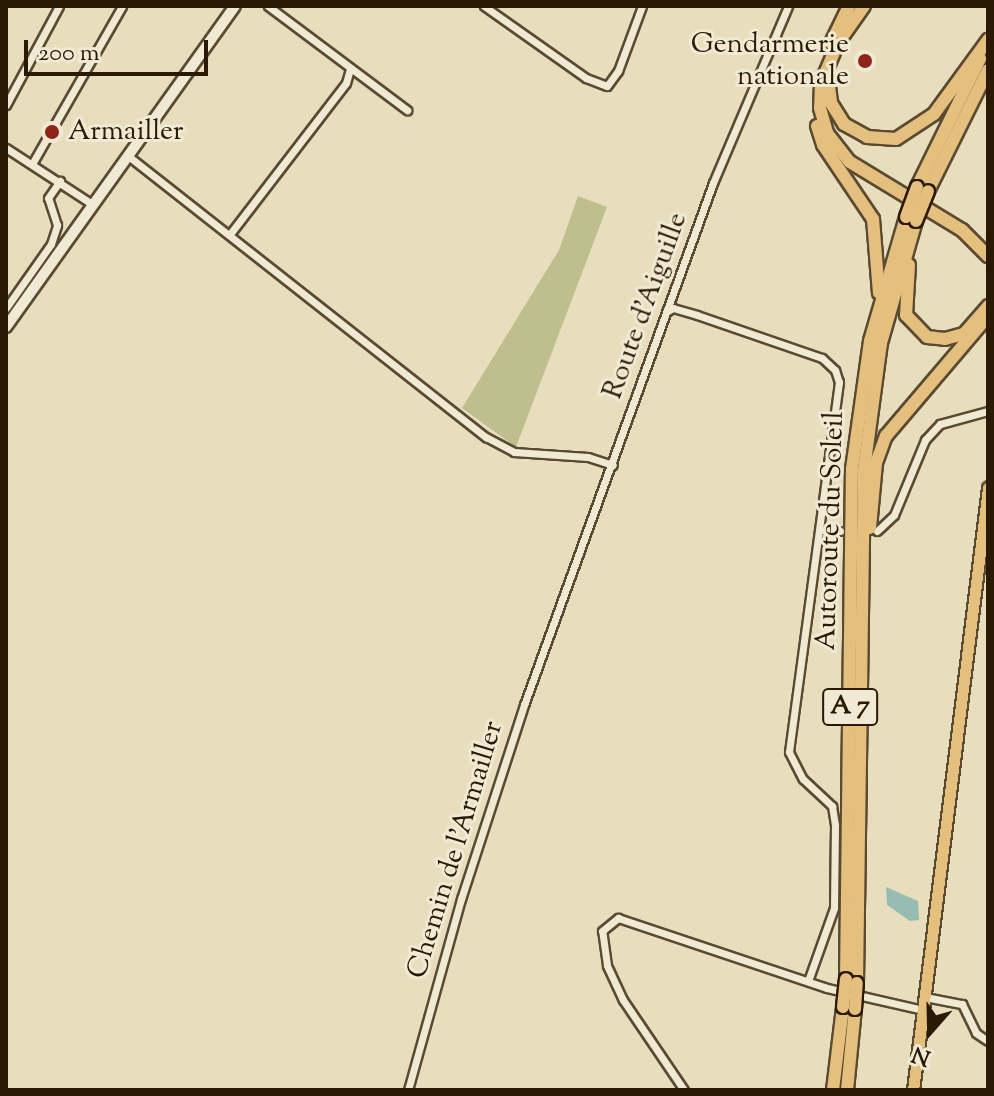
<!DOCTYPE html>
<html>
<head>
<meta charset="utf-8">
<style>
	body { margin:0 }
	#map { position:relative; width:994px; height:1096px; overflow:hidden; background:#e8debd; font-family:"Sorts Mill Goudy",serif }
	div>[style] { position:absolute }
	[style*='--x'] { left:calc(var(--x)*1px); top:calc(var(--y)*1px); width:calc(var(--w)*1px); rotate:calc(var(--a)*1deg) }
	.green>* { inset:0; background:#bebf8c }
	.water>* { inset:0; background:#97bcb3 }
	.roads { filter:drop-shadow(2px 0 #5a4a32) drop-shadow(-2px 0 #5a4a32) drop-shadow(0 2px #5a4a32) drop-shadow(0 -2px #5a4a32) }
	.street>* { height:7px; margin:-3.5px; padding:0 3.5px; transform-origin:3.5px; border-radius:3.5px; background:#f0ead4 }
	.secondary>* { height:10px; margin:-5px; padding:0 5px; transform-origin:5px; border-radius:5px; background:#f0ead4 }
	.primary>* { height:11px; margin:-5.5px; padding:0 5.5px; transform-origin:5.5px; border-radius:5.5px; background:#e4bf7e }
	.highway>* { height:12px; margin:-6px; padding:0 6px; transform-origin:6px; border-radius:6px; background:#e4bf7e }
	.bridges { filter:drop-shadow(2px 0 #2a1904) drop-shadow(-2px 0 #2a1904) drop-shadow(0 2px #2a1904) drop-shadow(0 -2px #2a1904) }
	.highway-bridge>* { height:12px; margin:-6px; padding:0 6px; transform-origin:6px; border-radius:6px; background:#e4bf7e }
	.dots>* { width:22px; height:22px; translate:-50% -50%; box-sizing:border-box; border:4px solid #f0ead4; border-radius:50% }
	span { translate:-50% -50%; white-space:nowrap; text-align:center; line-height:1.15; -webkit-text-stroke:6px #f0ead4; paint-order:stroke }
	.shield-label span { padding:2px 6px; background:#f0ead4; border:2px solid; border-radius:6px; -webkit-text-stroke-width:0 }
	.shield-label { font-size:26px; color:#2a1904; font-weight:700 }
	.poi-label { font-size:28px; color:#2a1904 }
	.right { translate:-100% -50%; text-align:right }
	.left { translate:0 -50%; text-align:left }
	.street-label { font-size:28px; color:#2a1904 }
	.frame { position:absolute; inset:0; border:8px solid #2a1904; pointer-events:none }
	.north { position:absolute; left:890px; top:992px; width:80px; height:80px; -webkit-text-stroke:6px #f0ead4; paint-order:stroke; rotate:200deg; font-size:22px; font-weight:700; line-height:32px; text-align:center; color:#2a1904 }
	.north::after { content:''; display:block; margin:auto; width:28px; height:36px; background:#2a1904; clip-path:polygon(50% 0,100% 100%,50% 72%,0 100%) }
	.scale { position:absolute; left:24px; top:40px; width:184px; height:36px; box-sizing:border-box; border:4px solid #2a1904; border-top:0; padding-left:10px; font-size:24px; line-height:28px; white-space:nowrap; color:#2a1904; -webkit-text-stroke:6px #f0ead4; paint-order:stroke }
</style>
</head>
<body>
<div id="map">
	<div class="green">
		<div style="clip-path:polygon(578px 196px,607px 207px,516px 447px,462px 408px,559px 250px)"></div>
	</div>
	<div class="water">
		<div style="clip-path:polygon(886px 887px,918px 901px,919px 920px,910px 921px,887px 905px)"></div>
	</div>
	<div class="roads">
		<div class="street">
			<div style="--x:268;--y:6;--w:174;--a:36.8"></div>
			<div style="--x:484;--y:6;--w:125;--a:35.2"></div>
			<div style="--x:586;--y:78;--w:22;--a:21"></div>
			<div style="--x:607;--y:86;--w:19;--a:-54"></div>
			<div style="--x:618;--y:71;--w:69;--a:-69.7"></div>
			<div style="--x:6;--y:105;--w:112;--a:-61.8"></div>
			<div style="--x:6;--y:148;--w:103;--a:33.1"></div>
			<div style="--x:127;--y:155;--w:457;--a:38.2"></div>
			<div style="--x:486;--y:437;--w:32;--a:28"></div>
			<div style="--x:514;--y:452;--w:74;--a:3.9"></div>
			<div style="--x:588;--y:457;--w:26;--a:18"></div>
			<div style="--x:32;--y:164;--w:182;--a:-60.3"></div>
			<div style="--x:230;--y:234;--w:190;--a:-52.5"></div>
			<div style="--x:346;--y:83;--w:15;--a:-74"></div>
			<div style="--x:6;--y:308;--w:78;--a:-54.9"></div>
			<div style="--x:51;--y:244;--w:20;--a:-72"></div>
			<div style="--x:57;--y:225;--w:28;--a:-108"></div>
			<div style="--x:48;--y:198;--w:21;--a:-55"></div>
			<div style="--x:666;--y:312;--w:8;--a:-30"></div>
			<div style="--x:673;--y:308;--w:25;--a:16"></div>
			<div style="--x:697;--y:315;--w:132;--a:19"></div>
			<div style="--x:822;--y:358;--w:18;--a:43"></div>
			<div style="--x:835;--y:370;--w:13;--a:72"></div>
			<div style="--x:839;--y:382;--w:373;--a:97.7"></div>
			<div style="--x:789;--y:752;--w:30;--a:63"></div>
			<div style="--x:803;--y:779;--w:40;--a:43"></div>
			<div style="--x:832;--y:806;--w:19;--a:81"></div>
			<div style="--x:835;--y:825;--w:83;--a:90.7"></div>
			<div style="--x:834;--y:908;--w:77;--a:109.6"></div>
			<div style="--x:822;--y:530;--w:18;--a:3"></div>
			<div style="--x:877;--y:531;--w:23;--a:-43"></div>
			<div style="--x:894;--y:515;--w:81;--a:-67.5"></div>
			<div style="--x:925;--y:440;--w:22;--a:-47"></div>
			<div style="--x:940;--y:424;--w:50;--a:-15.2"></div>
			<div style="--x:925;--y:997;--w:38;--a:11"></div>
			<div style="--x:962;--y:1004;--w:32;--a:64"></div>
			<div style="--x:976;--y:1033;--w:14;--a:34"></div>
			<div style="--x:408;--y:1090;--w:198;--a:-74.5"></div>
			<div style="--x:461;--y:899;--w:204;--a:-72"></div>
			<div style="--x:524;--y:705;--w:555;--a:-70.1"></div>
			<div style="--x:713;--y:183;--w:192;--a:-67"></div>
			<div style="--x:684;--y:1090;--w:109;--a:-124.1"></div>
			<div style="--x:623;--y:1000;--w:38;--a:-115"></div>
			<div style="--x:607;--y:965;--w:34;--a:-98"></div>
			<div style="--x:602;--y:931;--w:21;--a:-39"></div>
			<div style="--x:618;--y:918;--w:220;--a:18.5"></div>
			<div style="--x:827;--y:988;--w:98;--a:12.9"></div>
		</div>
		<div class="secondary">
			<div style="--x:6;--y:327;--w:394;--a:-54.5"></div>
		</div>
		<div class="primary">
			<div style="--x:913;--y:1090;--w:607;--a:-82.9"></div>
		</div>
		<div class="highway">
			<div style="--x:864;--y:6;--w:45;--a:125.1"></div>
			<div style="--x:838;--y:43;--w:43;--a:113"></div>
			<div style="--x:821;--y:83;--w:25;--a:92"></div>
			<div style="--x:820;--y:108;--w:26;--a:74"></div>
			<div style="--x:827;--y:133;--w:37;--a:52"></div>
			<div style="--x:850;--y:162;--w:131;--a:31.3"></div>
			<div style="--x:962;--y:230;--w:37;--a:45"></div>
			<div style="--x:831;--y:43;--w:41;--a:-64.1"></div>
			<div style="--x:828;--y:78;--w:25;--a:83"></div>
			<div style="--x:831;--y:103;--w:25;--a:58"></div>
			<div style="--x:844;--y:124;--w:26;--a:29"></div>
			<div style="--x:867;--y:137;--w:29;--a:4"></div>
			<div style="--x:896;--y:139;--w:45;--a:-33.3"></div>
			<div style="--x:934;--y:114;--w:92;--a:-53.9"></div>
			<div style="--x:817;--y:126;--w:20;--a:72"></div>
			<div style="--x:823;--y:145;--w:89;--a:56"></div>
			<div style="--x:873;--y:219;--w:74;--a:85.4"></div>
			<div style="--x:917;--y:187;--w:143;--a:-63.8"></div>
			<div style="--x:928;--y:191;--w:135;--a:-63.6"></div>
			<div style="--x:909;--y:265;--w:50;--a:93.4"></div>
			<div style="--x:906;--y:315;--w:30;--a:46"></div>
			<div style="--x:927;--y:337;--w:18;--a:6"></div>
			<div style="--x:945;--y:339;--w:20;--a:-15"></div>
			<div style="--x:964;--y:334;--w:37;--a:-49"></div>
			<div style="--x:870;--y:528;--w:65;--a:-84.7"></div>
			<div style="--x:876;--y:463;--w:29;--a:-70"></div>
			<div style="--x:886;--y:436;--w:157;--a:-49.6"></div>
			<div style="--x:846;--y:979;--w:510;--a:-89.33"></div>
			<div style="--x:852;--y:469;--w:129;--a:-82"></div>
			<div style="--x:870;--y:341;--w:129;--a:-73.8"></div>
			<div style="--x:857;--y:983;--w:513;--a:-89.22"></div>
			<div style="--x:864;--y:470;--w:128;--a:-82.4"></div>
			<div style="--x:881;--y:343;--w:127;--a:-74"></div>
			<div style="--x:833;--y:1090;--w:84;--a:-83.1"></div>
			<div style="--x:847;--y:1090;--w:81;--a:-84.4"></div>
		</div>
	</div>
	<div class="bridges">
		<div class="highway-bridge">
			<div style="--x:906;--y:217;--w:32;--a:-70"></div>
			<div style="--x:916;--y:221;--w:32;--a:-68"></div>
			<div style="--x:843;--y:1007;--w:28;--a:-84"></div>
			<div style="--x:855;--y:1009;--w:26;--a:-86"></div>
		</div>
	</div>
	<div class="dots">
		<div style="left:865px;top:61px;background:#8f2418"></div>
		<div style="left:52px;top:132px;background:#8f2418"></div>
	</div>
	<div class="shield-label">
		<span style="left:850px;top:707px">A 7</span>
	</div>
	<div class="poi-label">
		<span class="right" style="left:849px;top:61px">Gendarmerie<br>nationale</span>
		<span class="left" style="left:68px;top:132px">Armailler</span>
	</div>
	<div class="street-label">
		<span style="left:646px;top:306px;rotate:-70deg">Route d'Aiguille</span>
		<span style="left:831px;top:531px;rotate:-88deg">Autoroute du Soleil</span>
		<span style="left:456px;top:850px;rotate:-73deg">Chemin de l'Armailler</span>
	</div>
	<div class="frame"></div>
	<div class="north">N</div>
	<div class="scale">200 m</div>
</div>
</body>
</html>
